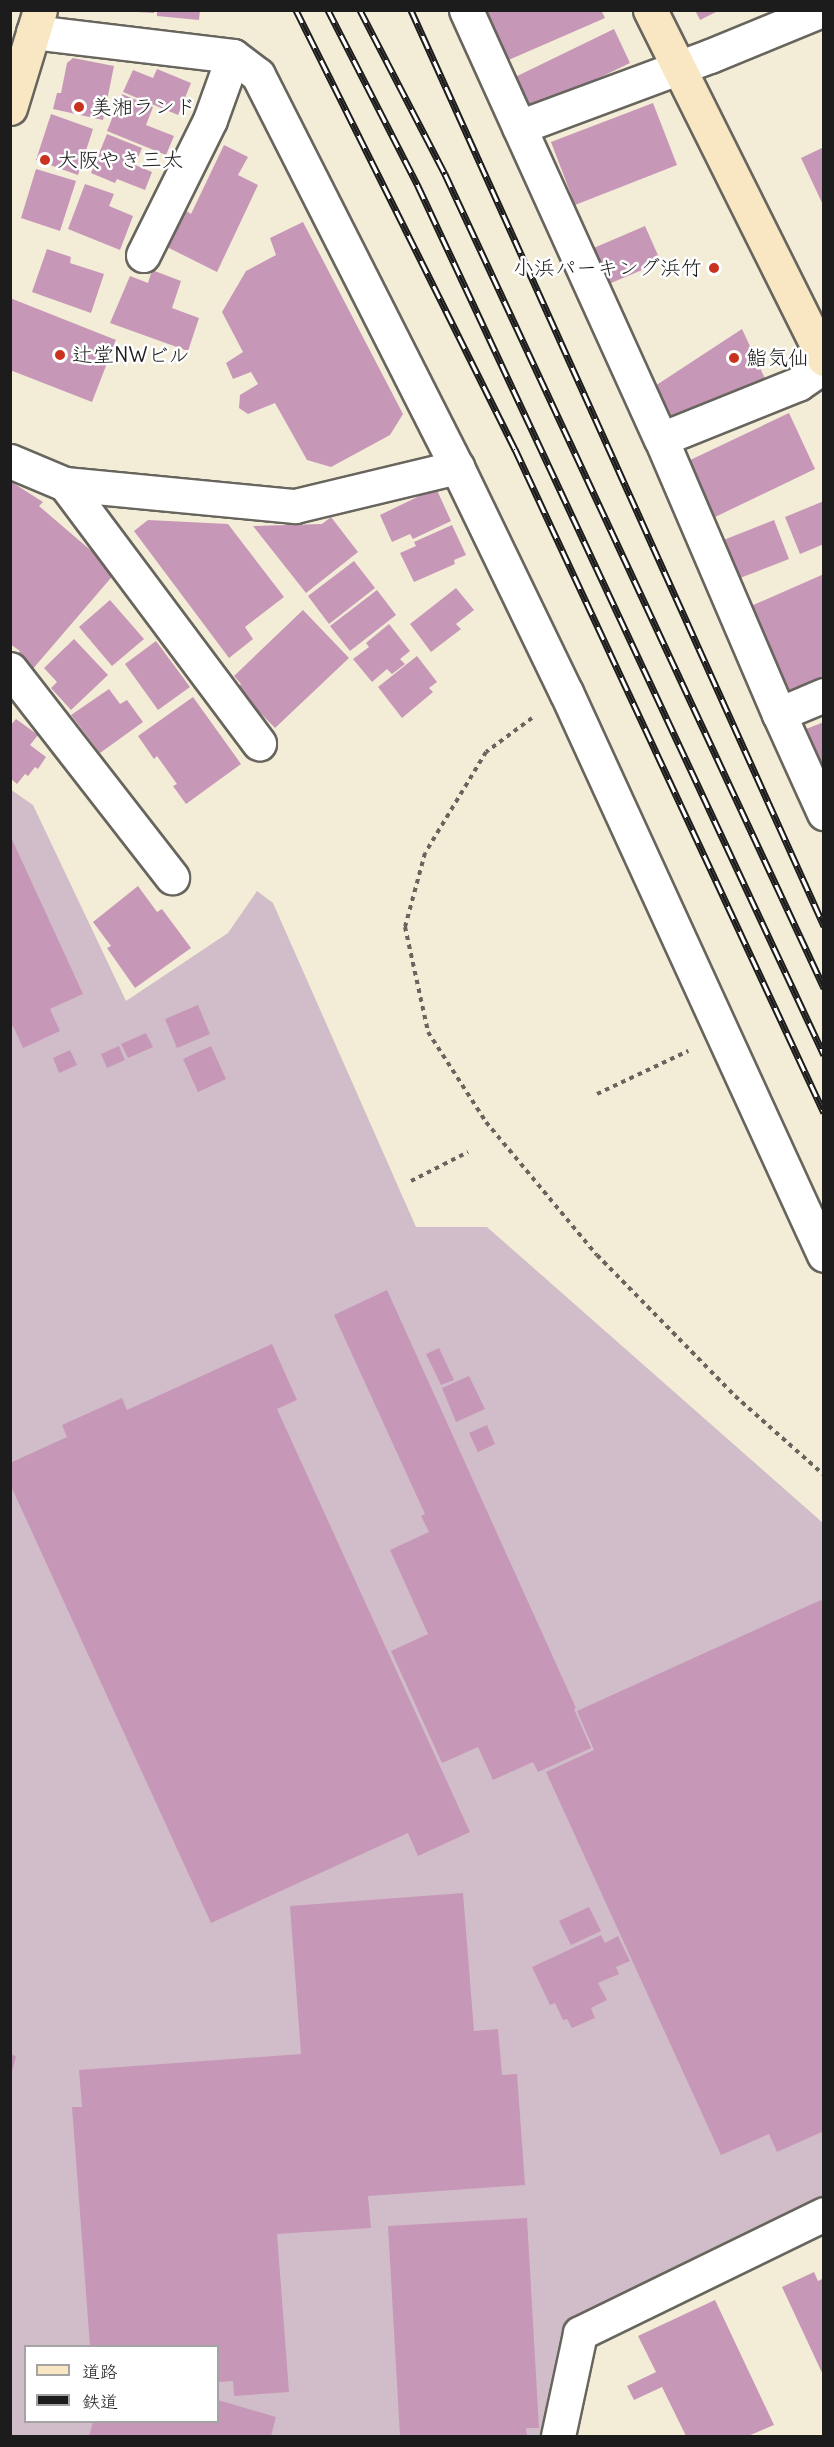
<!DOCTYPE html>
<html>
<head>
<meta charset="utf-8">
<style>
	body { margin:0 }
	#map { position:relative; width:834px; height:2447px; overflow:hidden; background:#f3ecd6; font-family:Delius,"Klee One",sans-serif }
	div>[style] { position:absolute }
	[style*='--x'] { left:calc(var(--x)*1px); top:calc(var(--y)*1px); width:calc(var(--w)*1px); rotate:calc(var(--a)*1deg) }
	.industrial>* { inset:0; background:#d1bdc9 }
	.building>* { inset:0; background:#c797b8 }
	.path>* { height:4px; margin-top:-2px; transform-origin:0; background:repeating-linear-gradient(90deg,#67655d 0 4.5px,transparent 0 9px) }
	.roads { filter:drop-shadow(2px 0 #67655d) drop-shadow(-2px 0 #67655d) drop-shadow(0 2px #67655d) drop-shadow(0 -2px #67655d) }
	.street>* { height:33px; margin:-16.5px; padding:0 16.5px; transform-origin:16.5px; border-radius:16.5px; background:#fff }
	.secondary>* { height:33px; margin:-16.5px; padding:0 16.5px; transform-origin:16.5px; border-radius:16.5px; background:#f9e7c3 }
	.rail>* { height:7px; margin-top:-3.5px; transform-origin:0; background:repeating-linear-gradient(90deg,#fff 0 14px,#1c1c1c 0 28px); box-sizing:border-box; border-block:2px solid #1c1c1c }
	.dots>* { width:16px; height:16px; translate:-50% -50%; box-sizing:border-box; border:3px solid #fff; border-radius:50% }
	span { translate:-50% -50%; white-space:nowrap; text-align:center; line-height:1.15; -webkit-text-stroke:5px #fff; paint-order:stroke }
	.poi-label { font-size:21px; color:#1c1c1c }
	.left { translate:0 -50%; text-align:left }
	.right { translate:-100% -50%; text-align:right }
	.frame { position:absolute; inset:0; border:12px solid #1c1c1c; pointer-events:none }
	.legend { position:absolute; left:24px; top:2345px; width:195px; height:78px; box-sizing:border-box; background:#fff; border:2px solid #a4a4a4; margin:0; padding:8px 10px; list-style:none; font-size:18px; color:#1c1c1c }
	.legend li { display:flex; align-items:center; gap:12px; height:30px }
	.legend b { width:30px; border:2px solid #a4a4a4 }
</style>
</head>
<body>
<div id="map">
	<div class="industrial">
		<div style="clip-path:polygon(evenodd,10px 789px,33px 805px,126px 1001px,228px 933px,257px 891px,273px 903px,416px 1227px,487px 1227px,823px 1523px,823px 2202px,563px 2333px,541px 2436px,11px 2436px,10px 789px,26px 2346px,218px 2346px,218px 2422px,26px 2422px,26px 2346px)"></div>
	</div>
	<div class="building">
		<div style="clip-path:polygon(137px 10px,154px 10px,154px 13px,137px 12px)"></div>
		<div style="clip-path:polygon(157px 10px,200px 10px,199px 20px,157px 16px)"></div>
		<div style="clip-path:polygon(488px 10px,601px 10px,605px 18px,506px 61px,485px 12px)"></div>
		<div style="clip-path:polygon(695px 10px,720px 10px,700px 20px)"></div>
		<div style="clip-path:polygon(614px 29px,630px 63px,520px 116px,503px 83px)"></div>
		<div style="clip-path:polygon(73px 58px,114px 66px,103px 120px,53px 109px,57px 93px,61px 93px,67px 63px)"></div>
		<div style="clip-path:polygon(157px 69px,191px 83px,178px 115px,123px 92px,133px 70px,153px 78px)"></div>
		<div style="clip-path:polygon(122px 94px,153px 107px,146px 125px,174px 136px,166px 155px,107px 131px)"></div>
		<div style="clip-path:polygon(653px 103px,677px 165px,575px 205px,551px 142px)"></div>
		<div style="clip-path:polygon(51px 114px,93px 129px,78px 175px,36px 160px)"></div>
		<div style="clip-path:polygon(107px 134px,142px 148px,135px 165px,152px 172px,145px 190px,117px 179px,115px 183px,91px 173px)"></div>
		<div style="clip-path:polygon(224px 145px,248px 157px,238px 175px,258px 185px,217px 272px,167px 247px,185px 210px,191px 214px)"></div>
		<div style="clip-path:polygon(824px 147px,824px 207px,801px 158px)"></div>
		<div style="clip-path:polygon(36px 169px,76px 181px,60px 231px,21px 218px)"></div>
		<div style="clip-path:polygon(85px 184px,114px 194px,109px 206px,133px 216px,120px 250px,68px 229px)"></div>
		<div style="clip-path:polygon(303px 222px,403px 414px,390px 435px,331px 467px,307px 460px,275px 403px,248px 414px,239px 408px,240px 395px,258px 384px,251px 372px,233px 379px,226px 363px,243px 352px,222px 312px,246px 271px,276px 255px,270px 238px)"></div>
		<div style="clip-path:polygon(645px 226px,661px 262px,604px 286px,589px 250px)"></div>
		<div style="clip-path:polygon(47px 249px,71px 257px,70px 263px,104px 274px,91px 313px,32px 292px)"></div>
		<div style="clip-path:polygon(152px 270px,181px 281px,172px 308px,199px 318px,188px 351px,110px 323px,130px 276px,148px 283px)"></div>
		<div style="clip-path:polygon(10px 298px,116px 340px,92px 402px,10px 370px)"></div>
		<div style="clip-path:polygon(742px 329px,768px 385px,673px 429px,655px 386px)"></div>
		<div style="clip-path:polygon(789px 413px,815px 469px,713px 518px,686px 462px)"></div>
		<div style="clip-path:polygon(10px 481px,43px 502px,39px 506px,116px 572px,31px 671px,15px 657px,20px 651px,10px 644px)"></div>
		<div style="clip-path:polygon(436px 488px,451px 521px,413px 539px,410px 534px,392px 542px,380px 515px)"></div>
		<div style="clip-path:polygon(824px 501px,824px 544px,800px 554px,785px 517px)"></div>
		<div style="clip-path:polygon(331px 517px,358px 552px,306px 593px,253px 526px,322px 524px)"></div>
		<div style="clip-path:polygon(148px 520px,228px 524px,284px 597px,245px 627px,253px 639px,229px 658px,134px 531px)"></div>
		<div style="clip-path:polygon(774px 520px,789px 559px,735px 580px,721px 541px)"></div>
		<div style="clip-path:polygon(452px 525px,466px 555px,454px 560px,455px 564px,414px 582px,400px 553px,416px 546px,414px 542px)"></div>
		<div style="clip-path:polygon(354px 561px,375px 588px,329px 624px,308px 596px)"></div>
		<div style="clip-path:polygon(824px 574px,824px 680px,782px 699px,742px 610px)"></div>
		<div style="clip-path:polygon(456px 588px,474px 610px,456px 624px,461px 629px,431px 652px,410px 624px)"></div>
		<div style="clip-path:polygon(377px 590px,396px 615px,350px 651px,330px 626px)"></div>
		<div style="clip-path:polygon(110px 600px,144px 639px,112px 666px,79px 627px)"></div>
		<div style="clip-path:polygon(303px 610px,349px 658px,275px 728px,237px 689px,241px 684px,234px 676px)"></div>
		<div style="clip-path:polygon(389px 624px,410px 651px,400px 659px,405px 664px,392px 674px,387px 669px,372px 682px,353px 659px,369px 647px,366px 643px)"></div>
		<div style="clip-path:polygon(74px 639px,108px 675px,71px 710px,51px 688px,57px 682px,44px 668px)"></div>
		<div style="clip-path:polygon(156px 641px,190px 687px,158px 710px,125px 664px)"></div>
		<div style="clip-path:polygon(417px 656px,437px 682px,429px 688px,433px 692px,402px 718px,378px 687px)"></div>
		<div style="clip-path:polygon(109px 689px,120px 704px,127px 700px,143px 722px,100px 753px,71px 715px)"></div>
		<div style="clip-path:polygon(193px 697px,241px 764px,186px 804px,173px 786px,177px 784px,157px 756px,154px 759px,138px 736px)"></div>
		<div style="clip-path:polygon(16px 719px,38px 735px,30px 745px,46px 757px,38px 769px,35px 767px,28px 776px,25px 774px,17px 784px,10px 778px,10px 726px)"></div>
		<div style="clip-path:polygon(824px 722px,824px 773px,823px 773px,806px 729px)"></div>
		<div style="clip-path:polygon(10px 835px,83px 994px,50px 1009px,60px 1031px,23px 1048px,13px 1026px,10px 1027px)"></div>
		<div style="clip-path:polygon(138px 886px,157px 912px,162px 909px,191px 948px,135px 988px,107px 948px,111px 946px,93px 922px)"></div>
		<div style="clip-path:polygon(198px 1005px,210px 1034px,177px 1048px,165px 1019px)"></div>
		<div style="clip-path:polygon(146px 1033px,153px 1047px,128px 1058px,121px 1044px)"></div>
		<div style="clip-path:polygon(119px 1046px,125px 1060px,107px 1068px,101px 1054px)"></div>
		<div style="clip-path:polygon(211px 1046px,226px 1079px,198px 1092px,183px 1059px)"></div>
		<div style="clip-path:polygon(70px 1050px,77px 1065px,59px 1073px,53px 1058px)"></div>
		<div style="clip-path:polygon(387px 1290px,576px 1708px,574px 1709px,591px 1748px,538px 1772px,533px 1762px,493px 1780px,478px 1747px,442px 1763px,391px 1651px,428px 1634px,390px 1550px,429px 1532px,421px 1516px,425px 1514px,334px 1315px)"></div>
		<div style="clip-path:polygon(272px 1344px,297px 1400px,277px 1409px,470px 1832px,418px 1856px,408px 1833px,211px 1923px,10px 1484px,10px 1463px,67px 1437px,62px 1425px,122px 1398px,127px 1410px)"></div>
		<div style="clip-path:polygon(439px 1348px,454px 1380px,441px 1385px,426px 1354px)"></div>
		<div style="clip-path:polygon(469px 1376px,485px 1409px,456px 1422px,442px 1388px)"></div>
		<div style="clip-path:polygon(487px 1425px,495px 1444px,478px 1452px,469px 1433px)"></div>
		<div style="clip-path:polygon(821px 1600px,824px 1605px,824px 2131px,777px 2152px,769px 2134px,721px 2155px,546px 1772px,594px 1750px,577px 1711px)"></div>
		<div style="clip-path:polygon(463px 1893px,474px 2031px,498px 2029px,502px 2075px,517px 2074px,525px 2185px,368px 2196px,371px 2228px,277px 2234px,289px 2392px,234px 2396px,233px 2381px,218px 2382px,218px 2346px,90px 2346px,72px 2107px,82px 2107px,79px 2070px,301px 2054px,290px 1906px)"></div>
		<div style="clip-path:polygon(589px 1907px,601px 1931px,571px 1945px,559px 1921px)"></div>
		<div style="clip-path:polygon(601px 1935px,605px 1943px,618px 1936px,630px 1961px,616px 1967px,619px 1974px,598px 1983px,607px 2000px,591px 2008px,595px 2018px,572px 2028px,567px 2019px,563px 2020px,555px 2003px,550px 2005px,532px 1967px)"></div>
		<div style="clip-path:polygon(10px 2054px,16px 2056px,11px 2075px,10px 2075px)"></div>
		<div style="clip-path:polygon(527px 2218px,539px 2428px,526px 2428px,527px 2436px,400px 2436px,388px 2226px)"></div>
		<div style="clip-path:polygon(814px 2272px,818px 2281px,824px 2278px,824px 2377px,782px 2287px)"></div>
		<div style="clip-path:polygon(715px 2300px,774px 2425px,748px 2436px,686px 2436px,662px 2387px,634px 2400px,627px 2386px,656px 2372px,638px 2336px)"></div>
		<div style="clip-path:polygon(218px 2400px,276px 2417px,271px 2436px,89px 2436px,93px 2422px,218px 2422px)"></div>
	</div>
	<div class="path">
		<div style="--x:532;--y:718;--w:57;--a:143.5"></div>
		<div style="--x:486;--y:752;--w:118;--a:121.1"></div>
		<div style="--x:425;--y:853;--w:77;--a:105.1"></div>
		<div style="--x:405;--y:927;--w:107;--a:77.6"></div>
		<div style="--x:428;--y:1032;--w:107;--a:57.2"></div>
		<div style="--x:486;--y:1122;--w:173;--a:50.2"></div>
		<div style="--x:597;--y:1255;--w:197;--a:45.6"></div>
		<div style="--x:735;--y:1396;--w:119;--a:41.6"></div>
		<div style="--x:597;--y:1094;--w:101;--a:-25.3"></div>
		<div style="--x:411;--y:1181;--w:64;--a:-27"></div>
	</div>
	<div class="roads">
		<div class="street">
			<div style="--x:466;--y:10;--w:471;--a:65.6"></div>
			<div style="--x:661;--y:439;--w:299;--a:66.8"></div>
			<div style="--x:33;--y:32;--w:201;--a:6.8"></div>
			<div style="--x:233;--y:56;--w:31;--a:37"></div>
			<div style="--x:258;--y:75;--w:440;--a:63.1"></div>
			<div style="--x:457;--y:467;--w:250;--a:64.2"></div>
			<div style="--x:566;--y:692;--w:619;--a:65.38"></div>
			<div style="--x:519;--y:127;--w:204;--a:-20.4"></div>
			<div style="--x:710;--y:56;--w:121;--a:-22.3"></div>
			<div style="--x:143;--y:255;--w:151;--a:-63.6"></div>
			<div style="--x:210;--y:120;--w:68;--a:-70.2"></div>
			<div style="--x:661;--y:439;--w:148;--a:-21.9"></div>
			<div style="--x:798;--y:384;--w:32;--a:-35"></div>
			<div style="--x:10;--y:461;--w:60;--a:22.7"></div>
			<div style="--x:65;--y:484;--w:231;--a:5.5"></div>
			<div style="--x:295;--y:506;--w:167;--a:-13.5"></div>
			<div style="--x:65;--y:484;--w:324;--a:53.2"></div>
			<div style="--x:10;--y:669;--w:264;--a:52.1"></div>
			<div style="--x:824;--y:695;--w:49;--a:157.1"></div>
			<div style="--x:779;--y:714;--w:109;--a:65.6"></div>
			<div style="--x:558;--y:2436;--w:105;--a:-77.9"></div>
			<div style="--x:580;--y:2333;--w:271;--a:-26"></div>
		</div>
		<div class="secondary">
			<div style="--x:650;--y:10;--w:390;--a:63.5"></div>
			<div style="--x:10;--y:108;--w:102;--a:-73"></div>
		</div>
	</div>
	<div class="rail">
		<div style="--x:296;--y:10;--w:491;--a:63.5"></div>
		<div style="--x:515;--y:449;--w:732;--a:65.04"></div>
		<div style="--x:328;--y:10;--w:198;--a:62.9"></div>
		<div style="--x:418;--y:186;--w:959;--a:64.96"></div>
		<div style="--x:360;--y:10;--w:185;--a:62.6"></div>
		<div style="--x:445;--y:174;--w:898;--a:65.03"></div>
		<div style="--x:411;--y:10;--w:1005;--a:65.73"></div>
	</div>
	<div class="dots">
		<div style="left:79px;top:107px;background:#c8321e"></div>
		<div style="left:45px;top:160px;background:#c8321e"></div>
		<div style="left:714px;top:268px;background:#c8321e"></div>
		<div style="left:60px;top:355px;background:#c8321e"></div>
		<div style="left:734px;top:358px;background:#c8321e"></div>
	</div>
	<div class="poi-label">
		<span class="left" style="left:91px;top:107px">美湘ランド</span>
		<span class="left" style="left:57px;top:160px">大阪やき三太</span>
		<span class="right" style="left:702px;top:268px">小浜パーキング浜竹</span>
		<span class="left" style="left:72px;top:355px">辻堂NWビル</span>
		<span class="left" style="left:746px;top:358px">鮨気仙</span>
	</div>
	<div class="frame"></div>
	<ul class="legend">
	<li><b style="height:8px;background:#f9e7c3"></b>道路</li>
	<li><b style="height:8px;background:#1c1c1c"></b>鉄道</li>
	</ul>
</div>
</body>
</html>
